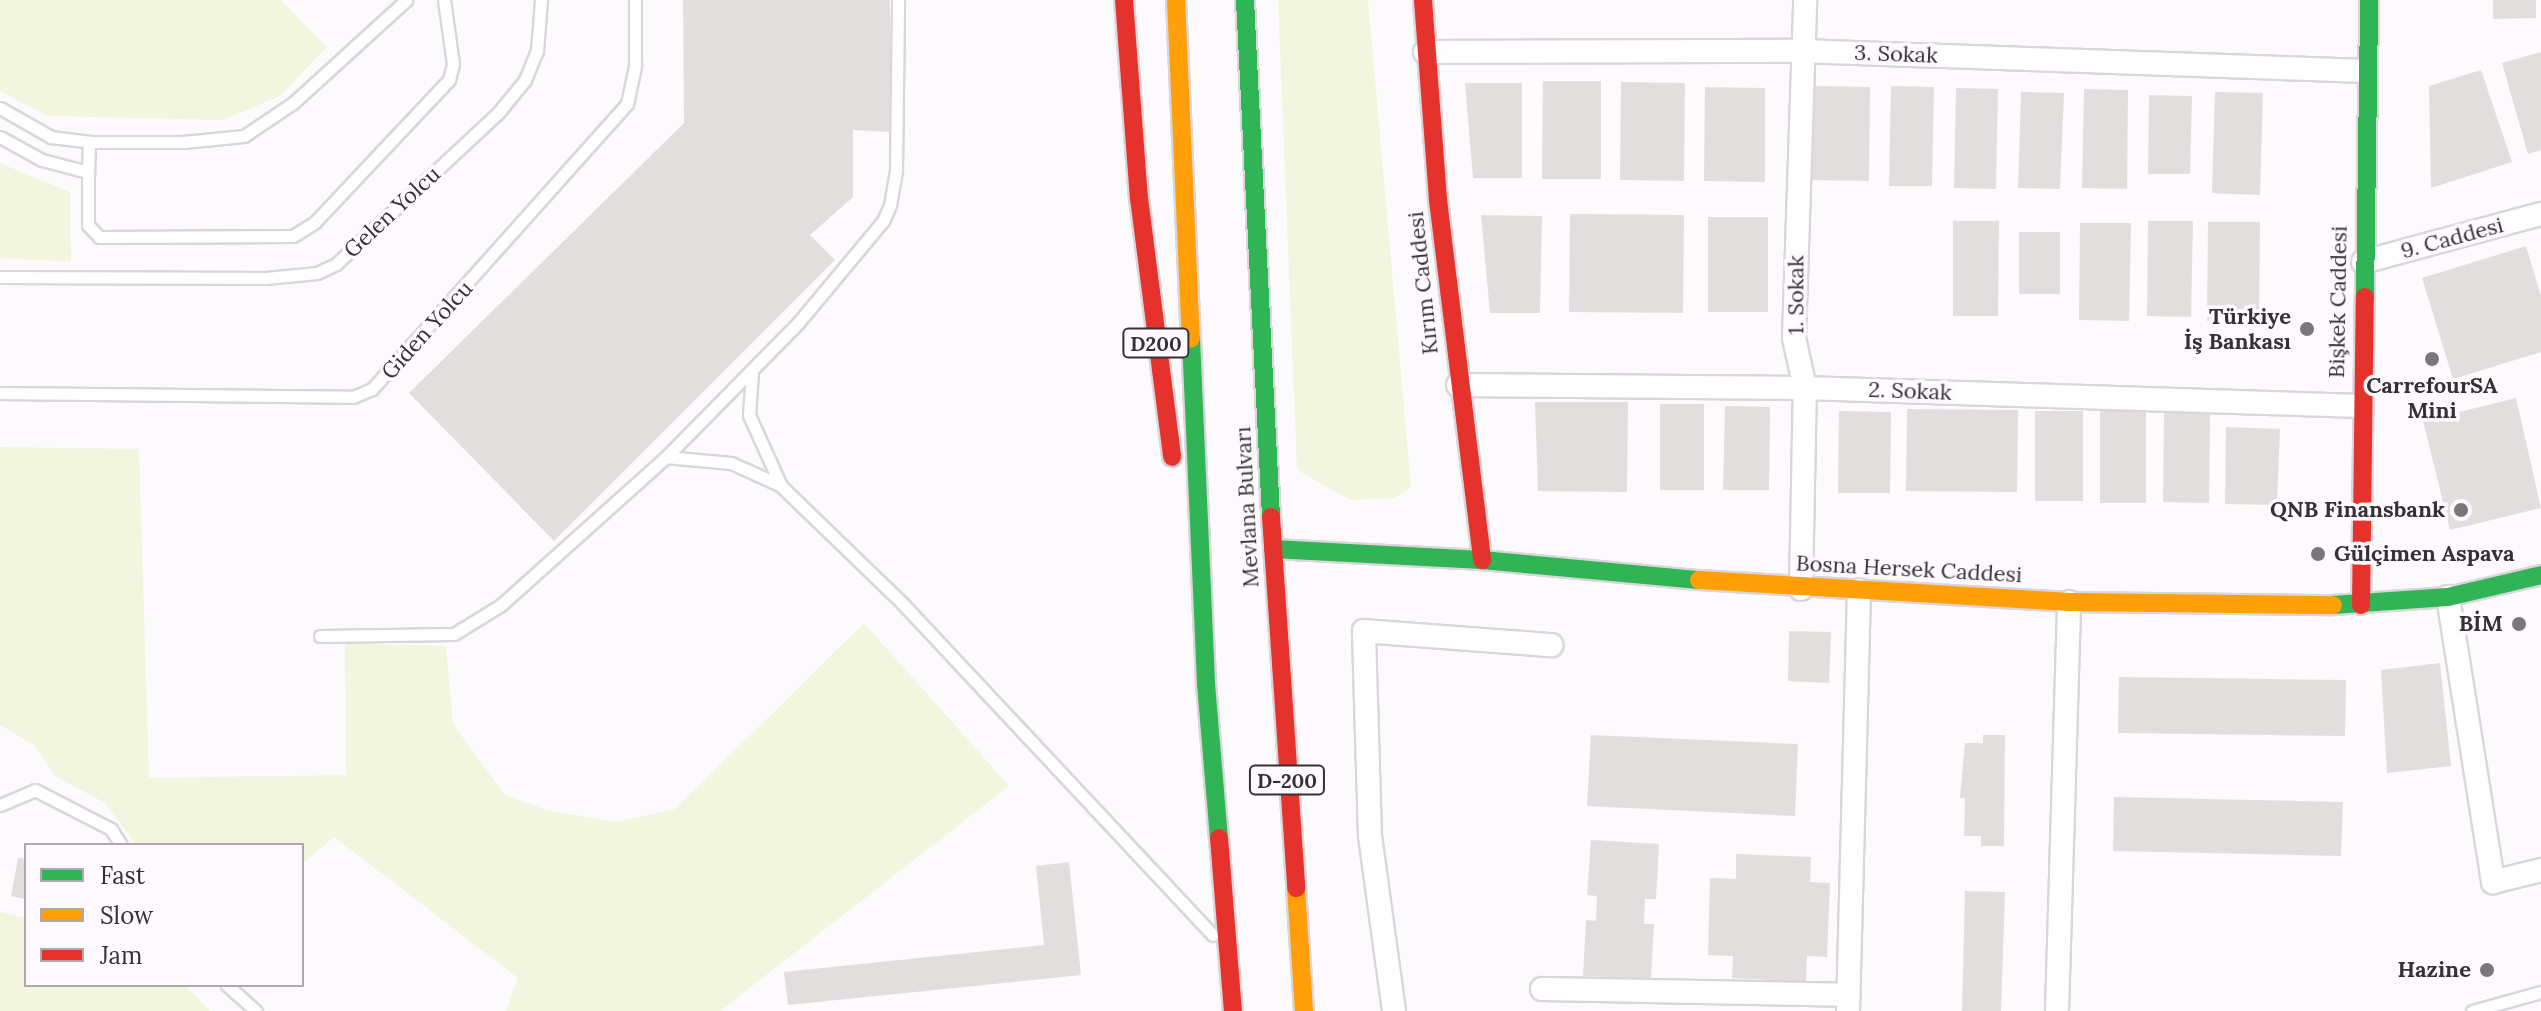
<!DOCTYPE html>
<html>
<head>
<meta charset="utf-8">
<style>
	body { margin:0 }
	#map { position:relative; width:2541px; height:1011px; overflow:hidden; background:#fcfafd; font-family:Lora,serif }
	div>[style] { position:absolute }
	[style*='--x'] { left:calc(var(--x)*1px); top:calc(var(--y)*1px); width:calc(var(--w)*1px); rotate:calc(var(--a)*1deg) }
	.green>* { inset:0; background:#f2f6de }
	.building>* { inset:0; background:#e1dedd }
	.roads { filter:drop-shadow(2px 0 #dad7db) drop-shadow(-2px 0 #dad7db) drop-shadow(0 2px #dad7db) drop-shadow(0 -2px #dad7db) }
	.lane>* { height:11px; margin:-5.5px; padding:0 5.5px; transform-origin:5.5px; border-radius:5.5px; background:#fffeff }
	.street>* { height:22px; margin:-11px; padding:0 11px; transform-origin:11px; border-radius:11px; background:#fffeff }
	.fast>* { height:18px; margin:-9px; padding:0 9px; transform-origin:9px; border-radius:9px; background:#30b455 }
	.slow>* { height:18px; margin:-9px; padding:0 9px; transform-origin:9px; border-radius:9px; background:#ff9f0a }
	.jam>* { height:18px; margin:-9px; padding:0 9px; transform-origin:9px; border-radius:9px; background:#e5322d }
	.dots>* { width:22px; height:22px; translate:-50% -50%; box-sizing:border-box; border:4px solid #fdf9fe; border-radius:50% }
	span { translate:-50% -50%; white-space:nowrap; text-align:center; line-height:1.15; -webkit-text-stroke:7px #fdf9fe; paint-order:stroke }
	.shield-label span { padding:2px 6px; background:#fdf9fe; border:2px solid; border-radius:6px; -webkit-text-stroke-width:0 }
	.shield-label { font-size:20px; color:#343035; font-weight:700 }
	.street-label { font-size:22px; color:#343035 }
	.poi-label { font-size:22px; color:#343035; font-weight:700 }
	.right { translate:-100% -50%; text-align:right }
	.left { translate:0 -50%; text-align:left }
	.legend { position:absolute; left:24px; top:843px; width:280px; height:144px; box-sizing:border-box; background:#fdf9fe; border:2px solid #ada9ae; margin:0; padding:10px 14px; list-style:none; font-size:24px; color:#343035 }
	.legend li { display:flex; align-items:center; gap:16px; height:40px }
	.legend b { width:40px; border:2px solid #ada9ae }
</style>
</head>
<body>
<div id="map">
	<div class="green">
		<div style="clip-path:polygon(0 0,281px 0,327px 47px,280px 96px,222px 120px,48px 116px,0 91px)"></div>
		<div style="clip-path:polygon(1278px 0,1368px 0,1411px 487px,1395px 498px,1350px 500px,1297px 470px)"></div>
		<div style="clip-path:polygon(0 163px,70px 192px,71px 262px,0 258px)"></div>
		<div style="clip-path:polygon(0 447px,139px 449px,149px 778px,346px 775px,345px 643px,446px 646px,453px 724px,504px 794px,546px 810px,616px 822px,675px 809px,864px 623px,1009px 786px,720px 1011px,506px 1011px,518px 978px,334px 837px,302px 864px,302px 845px,136px 845px,105px 803px,55px 776px,34px 745px,0 725px)"></div>
		<div style="clip-path:polygon(0 912px,26px 918px,26px 985px,185px 985px,210px 1011px,0 1011px)"></div>
	</div>
	<div class="building">
		<div style="clip-path:polygon(683px 0,890px 0,890px 132px,853px 130px,853px 197px,810px 235px,835px 260px,554px 541px,409px 393px,684px 123px)"></div>
		<div style="clip-path:polygon(2493px 0,2536px 0,2536px 18px,2493px 19px)"></div>
		<div style="clip-path:polygon(2541px 52px,2541px 150px,2528px 154px,2502px 63px)"></div>
		<div style="clip-path:polygon(2481px 70px,2512px 162px,2431px 188px,2429px 86px)"></div>
		<div style="clip-path:polygon(1543px 81px,1601px 81px,1601px 179px,1542px 179px)"></div>
		<div style="clip-path:polygon(1621px 82px,1685px 83px,1684px 181px,1620px 180px)"></div>
		<div style="clip-path:polygon(1465px 83px,1522px 83px,1522px 178px,1473px 178px)"></div>
		<div style="clip-path:polygon(1806px 86px,1870px 87px,1869px 181px,1804px 180px)"></div>
		<div style="clip-path:polygon(1891px 86px,1934px 87px,1932px 186px,1889px 186px)"></div>
		<div style="clip-path:polygon(1705px 87px,1765px 88px,1765px 182px,1704px 181px)"></div>
		<div style="clip-path:polygon(1956px 88px,1998px 89px,1996px 189px,1954px 188px)"></div>
		<div style="clip-path:polygon(2084px 89px,2128px 90px,2127px 189px,2082px 188px)"></div>
		<div style="clip-path:polygon(2021px 92px,2064px 93px,2060px 189px,2018px 188px)"></div>
		<div style="clip-path:polygon(2215px 92px,2263px 93px,2260px 195px,2212px 193px)"></div>
		<div style="clip-path:polygon(2149px 95px,2192px 96px,2190px 174px,2148px 174px)"></div>
		<div style="clip-path:polygon(1570px 214px,1684px 215px,1683px 313px,1569px 312px)"></div>
		<div style="clip-path:polygon(1481px 215px,1542px 216px,1540px 313px,1490px 313px)"></div>
		<div style="clip-path:polygon(1708px 217px,1768px 217px,1768px 312px,1708px 312px)"></div>
		<div style="clip-path:polygon(1953px 221px,1999px 221px,1998px 316px,1953px 316px)"></div>
		<div style="clip-path:polygon(2148px 221px,2193px 221px,2191px 317px,2147px 316px)"></div>
		<div style="clip-path:polygon(2208px 222px,2260px 222px,2259px 322px,2207px 321px)"></div>
		<div style="clip-path:polygon(2080px 223px,2131px 223px,2129px 321px,2079px 320px)"></div>
		<div style="clip-path:polygon(2019px 232px,2060px 232px,2060px 294px,2019px 294px)"></div>
		<div style="clip-path:polygon(2526px 246px,2541px 296px,2541px 352px,2453px 379px,2422px 278px)"></div>
		<div style="clip-path:polygon(2516px 398px,2541px 508px,2450px 530px,2423px 421px)"></div>
		<div style="clip-path:polygon(1535px 402px,1628px 402px,1627px 492px,1538px 491px)"></div>
		<div style="clip-path:polygon(1660px 404px,1704px 404px,1704px 490px,1660px 490px)"></div>
		<div style="clip-path:polygon(1725px 406px,1770px 407px,1769px 490px,1723px 490px)"></div>
		<div style="clip-path:polygon(1907px 409px,2018px 410px,2017px 492px,1906px 491px)"></div>
		<div style="clip-path:polygon(1839px 411px,1891px 412px,1890px 493px,1838px 493px)"></div>
		<div style="clip-path:polygon(2035px 411px,2083px 411px,2083px 501px,2035px 501px)"></div>
		<div style="clip-path:polygon(2100px 411px,2146px 411px,2146px 503px,2100px 503px)"></div>
		<div style="clip-path:polygon(2164px 412px,2210px 413px,2209px 503px,2163px 502px)"></div>
		<div style="clip-path:polygon(2226px 427px,2280px 429px,2277px 505px,2225px 504px)"></div>
		<div style="clip-path:polygon(1789px 631px,1831px 632px,1829px 683px,1788px 681px)"></div>
		<div style="clip-path:polygon(2440px 663px,2451px 766px,2387px 773px,2381px 670px)"></div>
		<div style="clip-path:polygon(2119px 677px,2346px 680px,2345px 736px,2118px 733px)"></div>
		<div style="clip-path:polygon(1591px 735px,1798px 744px,1795px 816px,1587px 806px)"></div>
		<div style="clip-path:polygon(1983px 735px,2005px 735px,2004px 846px,1981px 846px,1981px 836px,1964px 836px,1965px 798px,1960px 798px,1965px 743px,1983px 743px)"></div>
		<div style="clip-path:polygon(2114px 797px,2343px 802px,2341px 856px,2113px 851px)"></div>
		<div style="clip-path:polygon(1591px 840px,1659px 844px,1656px 899px,1645px 899px,1644px 924px,1654px 924px,1651px 979px,1583px 976px,1586px 920px,1596px 921px,1597px 896px,1587px 895px)"></div>
		<div style="clip-path:polygon(1736px 854px,1811px 857px,1810px 882px,1830px 883px,1827px 957px,1807px 956px,1806px 982px,1732px 978px,1733px 956px,1708px 955px,1710px 878px,1736px 879px)"></div>
		<div style="clip-path:polygon(18px 858px,26px 859px,26px 899px,11px 896px)"></div>
		<div style="clip-path:polygon(1069px 862px,1081px 975px,788px 1005px,784px 972px,1044px 945px,1036px 866px)"></div>
		<div style="clip-path:polygon(1965px 891px,2005px 892px,2001px 1011px,1962px 1011px)"></div>
	</div>
	<div class="roads">
		<div class="lane">
			<div style="--x:0;--y:108;--w:59;--a:29.6"></div>
			<div style="--x:51;--y:137;--w:38;--a:7"></div>
			<div style="--x:89;--y:142;--w:94;--a:0"></div>
			<div style="--x:183;--y:142;--w:61;--a:-5.6"></div>
			<div style="--x:244;--y:136;--w:59;--a:-34"></div>
			<div style="--x:293;--y:103;--w:153;--a:-42.3"></div>
			<div style="--x:0;--y:137;--w:48;--a:28.7"></div>
			<div style="--x:42;--y:160;--w:48;--a:14.6"></div>
			<div style="--x:88;--y:172;--w:53;--a:90"></div>
			<div style="--x:88;--y:225;--w:16;--a:47"></div>
			<div style="--x:99;--y:237;--w:194;--a:-0.3"></div>
			<div style="--x:293;--y:236;--w:26;--a:-32"></div>
			<div style="--x:315;--y:222;--w:195;--a:-46.7"></div>
			<div style="--x:449;--y:80;--w:16;--a:-76"></div>
			<div style="--x:453;--y:64;--w:65;--a:-98"></div>
			<div style="--x:88;--y:172;--w:30;--a:-88"></div>
			<div style="--x:0;--y:277;--w:266;--a:0.2"></div>
			<div style="--x:266;--y:278;--w:51;--a:-5.6"></div>
			<div style="--x:317;--y:273;--w:21;--a:-25"></div>
			<div style="--x:336;--y:264;--w:221;--a:-43"></div>
			<div style="--x:498;--y:113;--w:43;--a:-50.7"></div>
			<div style="--x:525;--y:80;--w:31;--a:-68"></div>
			<div style="--x:537;--y:51;--w:51;--a:-85.5"></div>
			<div style="--x:752;--y:373;--w:42;--a:94.1"></div>
			<div style="--x:749;--y:415;--w:78;--a:65.7"></div>
			<div style="--x:781;--y:486;--w:170;--a:44"></div>
			<div style="--x:903;--y:604;--w:453;--a:46.9"></div>
			<div style="--x:0;--y:393;--w:353;--a:0.6"></div>
			<div style="--x:353;--y:397;--w:21;--a:-23"></div>
			<div style="--x:372;--y:389;--w:382;--a:-48.2"></div>
			<div style="--x:627;--y:104;--w:40;--a:-78"></div>
			<div style="--x:635;--y:65;--w:65;--a:-90"></div>
			<div style="--x:666;--y:457;--w:65;--a:5.3"></div>
			<div style="--x:731;--y:463;--w:54;--a:24.2"></div>
			<div style="--x:320;--y:636;--w:134;--a:-0.9"></div>
			<div style="--x:454;--y:634;--w:55;--a:-31.7"></div>
			<div style="--x:501;--y:605;--w:222;--a:-41.9"></div>
			<div style="--x:666;--y:457;--w:188;--a:-45.4"></div>
			<div style="--x:798;--y:323;--w:133;--a:-50.2"></div>
			<div style="--x:883;--y:221;--w:17;--a:-66"></div>
			<div style="--x:890;--y:205;--w:36;--a:-80"></div>
			<div style="--x:896;--y:170;--w:170;--a:-89.3"></div>
			<div style="--x:0;--y:805;--w:38;--a:-23"></div>
			<div style="--x:35;--y:790;--w:85;--a:27.2"></div>
			<div style="--x:111;--y:829;--w:19;--a:58"></div>
			<div style="--x:227;--y:985;--w:39;--a:42"></div>
			<div style="--x:2472;--y:1011;--w:72;--a:-15.4"></div>
		</div>
		<div class="street">
			<div style="--x:1425;--y:52;--w:376;--a:-0.2"></div>
			<div style="--x:1801;--y:51;--w:565;--a:2.03"></div>
			<div style="--x:2363;--y:262;--w:184;--a:-15.1"></div>
			<div style="--x:1458;--y:385;--w:347;--a:0.5"></div>
			<div style="--x:1805;--y:388;--w:556;--a:1.85"></div>
			<div style="--x:1801;--y:589;--w:201;--a:-88.9"></div>
			<div style="--x:1805;--y:388;--w:51;--a:-102.4"></div>
			<div style="--x:1794;--y:338;--w:338;--a:-88.1"></div>
			<div style="--x:2448;--y:597;--w:289;--a:81"></div>
			<div style="--x:2493;--y:882;--w:49;--a:-14"></div>
			<div style="--x:1542;--y:989;--w:306;--a:1.1"></div>
			<div style="--x:1394;--y:1011;--w:177;--a:-97.8"></div>
			<div style="--x:1370;--y:836;--w:205;--a:-91.7"></div>
			<div style="--x:1364;--y:631;--w:188;--a:4.3"></div>
			<div style="--x:1848;--y:1011;--w:421;--a:-88.5"></div>
			<div style="--x:2057;--y:1011;--w:409;--a:-88.3"></div>
		</div>
		<div class="fast">
			<div style="--x:1245;--y:0;--w:518;--a:87.12"></div>
			<div style="--x:2365;--y:297;--w:297;--a:-89.2"></div>
			<div style="--x:1191;--y:339;--w:345;--a:87.5"></div>
			<div style="--x:1206;--y:684;--w:155;--a:85.2"></div>
			<div style="--x:1273;--y:549;--w:209;--a:3"></div>
			<div style="--x:1482;--y:560;--w:218;--a:5.3"></div>
			<div style="--x:2333;--y:605;--w:115;--a:-4"></div>
			<div style="--x:2448;--y:597;--w:96;--a:-13.3"></div>
		</div>
		<div class="slow">
			<div style="--x:1176;--y:0;--w:339;--a:87.5"></div>
			<div style="--x:1699;--y:580;--w:371;--a:3.4"></div>
			<div style="--x:2069;--y:602;--w:264;--a:0.7"></div>
			<div style="--x:1296;--y:888;--w:123;--a:86.3"></div>
		</div>
		<div class="jam">
			<div style="--x:1124;--y:0;--w:199;--a:85.7"></div>
			<div style="--x:1139;--y:198;--w:261;--a:82.7"></div>
			<div style="--x:1423;--y:0;--w:201;--a:85.7"></div>
			<div style="--x:1438;--y:200;--w:363;--a:83"></div>
			<div style="--x:1271;--y:517;--w:372;--a:86.1"></div>
			<div style="--x:2361;--y:605;--w:308;--a:-89.3"></div>
			<div style="--x:1219;--y:838;--w:174;--a:85.4"></div>
		</div>
	</div>
	<div class="dots">
		<div style="left:2307px;top:329px;background:#7a777b"></div>
		<div style="left:2432px;top:359px;background:#7a777b"></div>
		<div style="left:2461px;top:510px;background:#7a777b"></div>
		<div style="left:2318px;top:554px;background:#7a777b"></div>
		<div style="left:2519px;top:624px;background:#7a777b"></div>
		<div style="left:2487px;top:970px;background:#7a777b"></div>
	</div>
	<div class="shield-label">
		<span style="left:1156px;top:343px">D200</span>
		<span style="left:1287px;top:780px">D-200</span>
	</div>
	<div class="street-label">
		<span style="left:1896px;top:54px;rotate:2deg">3. Sokak</span>
		<span style="left:392px;top:212px;rotate:-43deg">Gelen Yolcu</span>
		<span style="left:2452px;top:238px;rotate:-15deg">9. Caddesi</span>
		<span style="left:1423px;top:283px;rotate:-96deg">Kırım Caddesi</span>
		<span style="left:1796px;top:295px;rotate:-90deg">1. Sokak</span>
		<span style="left:2338px;top:302px;rotate:-89deg">Bişkek Caddesi</span>
		<span style="left:427px;top:330px;rotate:-48deg">Giden Yolcu</span>
		<span style="left:1910px;top:391px;rotate:2deg">2. Sokak</span>
		<span style="left:1247px;top:507px;rotate:-93deg">Mevlana Bulvarı</span>
		<span style="left:1909px;top:569px;rotate:3deg">Bosna Hersek Caddesi</span>
	</div>
	<div class="poi-label">
		<span class="right" style="left:2291px;top:329px">Türkiye<br>İş Bankası</span>
		<span style="left:2432px;top:398px">CarrefourSA<br>Mini</span>
		<span class="right" style="left:2445px;top:510px">QNB Finansbank</span>
		<span class="left" style="left:2334px;top:554px">Gülçimen Aspava</span>
		<span class="right" style="left:2503px;top:624px">BİM</span>
		<span class="right" style="left:2471px;top:970px">Hazine</span>
	</div>
	<ul class="legend">
	<li><b style="height:10px;background:#30b455"></b>Fast</li>
	<li><b style="height:10px;background:#ff9f0a"></b>Slow</li>
	<li><b style="height:10px;background:#e5322d"></b>Jam</li>
	</ul>
</div>
</body>
</html>
